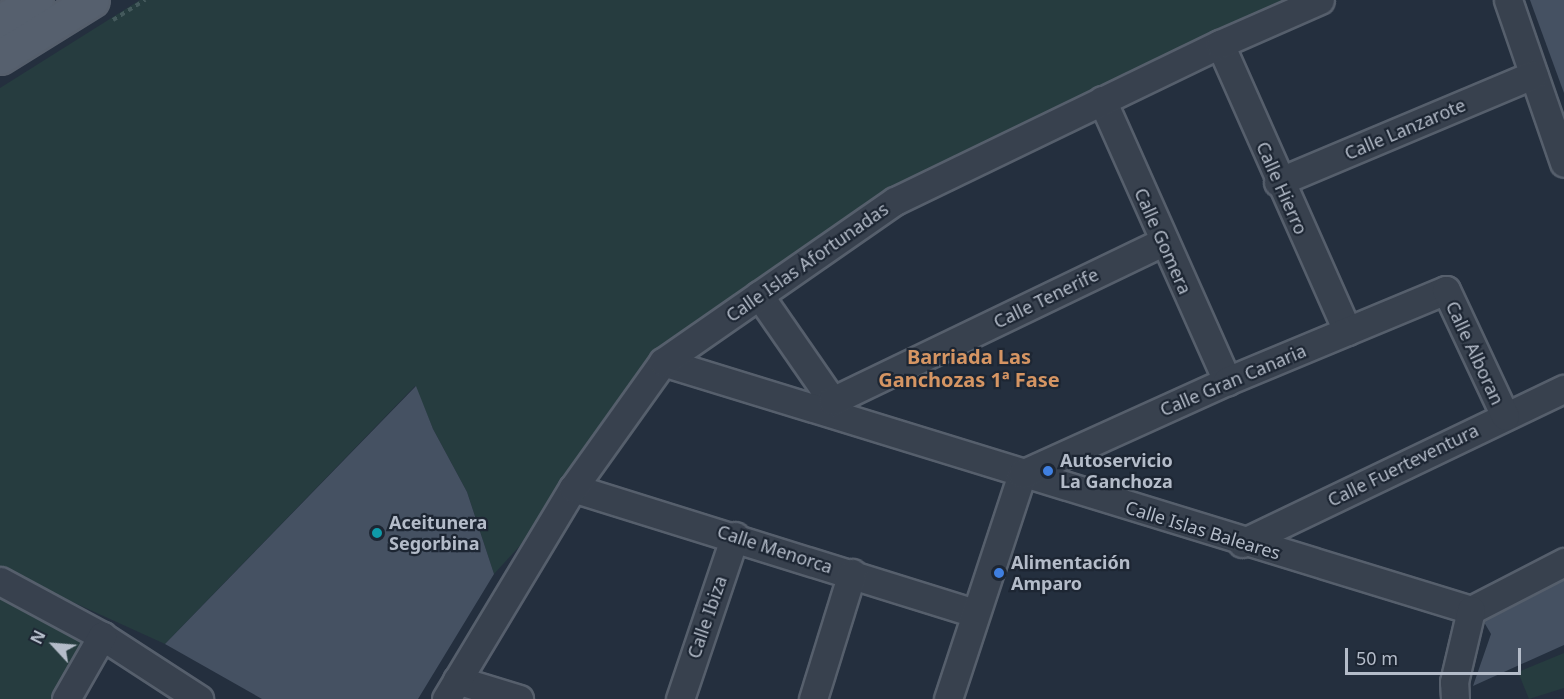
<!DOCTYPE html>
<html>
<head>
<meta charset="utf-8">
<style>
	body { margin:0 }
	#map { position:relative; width:1564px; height:699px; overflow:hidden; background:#242f3e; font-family:"Noto Sans",sans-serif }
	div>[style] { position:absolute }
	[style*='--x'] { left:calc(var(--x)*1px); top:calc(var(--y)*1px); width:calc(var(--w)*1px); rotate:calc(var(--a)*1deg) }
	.green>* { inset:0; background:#263c3f }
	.building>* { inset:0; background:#455162 }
	.path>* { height:4px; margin-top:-2px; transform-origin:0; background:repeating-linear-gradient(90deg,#44595c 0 4.5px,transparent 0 9px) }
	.roads { filter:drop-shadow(2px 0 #565f6c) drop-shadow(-2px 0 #565f6c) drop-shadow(0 2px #565f6c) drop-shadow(0 -2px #565f6c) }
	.minor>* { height:27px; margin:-13.5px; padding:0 13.5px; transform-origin:13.5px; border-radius:13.5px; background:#38414e }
	.major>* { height:33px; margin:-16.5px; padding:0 16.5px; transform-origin:16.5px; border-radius:16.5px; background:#56606e }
	.dots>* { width:16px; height:16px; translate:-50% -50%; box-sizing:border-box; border:3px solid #1d2633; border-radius:50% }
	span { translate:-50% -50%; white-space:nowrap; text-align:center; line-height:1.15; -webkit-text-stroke:4.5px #1d2633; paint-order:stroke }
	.street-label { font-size:18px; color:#b4bcc9 }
	.poi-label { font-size:18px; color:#b4bcc9; font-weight:700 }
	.left { translate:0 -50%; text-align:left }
	.neighbourhood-label { font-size:20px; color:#d59563; font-weight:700 }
	.north { position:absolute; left:24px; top:615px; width:60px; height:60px; -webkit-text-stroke:4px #1d2633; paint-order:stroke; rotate:296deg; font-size:16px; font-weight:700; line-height:24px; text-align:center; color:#b4bcc9 }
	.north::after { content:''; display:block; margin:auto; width:21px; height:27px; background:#b4bcc9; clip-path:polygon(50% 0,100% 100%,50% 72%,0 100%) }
	.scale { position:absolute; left:1345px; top:648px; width:176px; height:27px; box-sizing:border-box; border:3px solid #b4bcc9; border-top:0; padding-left:8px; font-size:18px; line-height:21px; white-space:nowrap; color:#b4bcc9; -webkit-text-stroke:4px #1d2633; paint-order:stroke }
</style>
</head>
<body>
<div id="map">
	<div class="green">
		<div style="clip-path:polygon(140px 0,1320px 0,895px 201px,663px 362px,573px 488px,494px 574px,467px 492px,433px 429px,415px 386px,165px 644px,0 569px,0 88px)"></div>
		<div style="clip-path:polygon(0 581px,102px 636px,66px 699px,0 699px)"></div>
		<div style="clip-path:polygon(1564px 653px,1564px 688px,1529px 699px,1518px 672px)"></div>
	</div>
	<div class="building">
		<div style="clip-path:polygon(1530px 0,1564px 0,1564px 93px)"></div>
		<div style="clip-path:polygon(416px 386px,433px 429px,467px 492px,494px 574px,418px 699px,262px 699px,165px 644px)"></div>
		<div style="clip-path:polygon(1564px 578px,1564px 645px,1473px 686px,1491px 634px,1481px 617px)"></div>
	</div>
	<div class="path">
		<div style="--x:113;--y:20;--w:38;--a:-32"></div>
	</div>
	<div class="roads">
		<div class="minor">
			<div style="--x:1508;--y:0;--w:172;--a:71"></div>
			<div style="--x:1220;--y:44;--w:314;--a:66.1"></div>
			<div style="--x:1102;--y:100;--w:308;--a:66"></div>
			<div style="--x:1278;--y:182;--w:277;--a:-22.8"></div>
			<div style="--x:759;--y:295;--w:146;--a:55.3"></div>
			<div style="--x:663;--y:362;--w:845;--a:17.06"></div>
			<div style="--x:1471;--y:610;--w:105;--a:-27.3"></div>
			<div style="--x:832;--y:401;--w:367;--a:-25.7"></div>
			<div style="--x:573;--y:488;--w:421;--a:17.3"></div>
			<div style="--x:1242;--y:543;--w:357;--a:-25.6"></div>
			<div style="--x:0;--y:581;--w:116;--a:28.3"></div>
			<div style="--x:102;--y:636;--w:116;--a:33"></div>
			<div style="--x:457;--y:680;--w:65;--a:17"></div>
			<div style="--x:66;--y:699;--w:73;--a:-60.3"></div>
			<div style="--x:446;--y:699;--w:246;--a:-59"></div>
			<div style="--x:573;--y:488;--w:155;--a:-54.5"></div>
			<div style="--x:663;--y:362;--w:282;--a:-34.8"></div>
			<div style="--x:895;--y:201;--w:361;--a:-25.8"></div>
			<div style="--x:1220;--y:44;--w:109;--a:-23.7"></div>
			<div style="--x:680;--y:699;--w:172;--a:-71.4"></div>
			<div style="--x:813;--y:699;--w:132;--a:-72.8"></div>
			<div style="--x:948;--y:699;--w:237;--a:-71.8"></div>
			<div style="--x:1022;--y:474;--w:225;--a:-24.4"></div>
			<div style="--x:1227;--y:381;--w:237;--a:-22.6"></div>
			<div style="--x:1446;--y:290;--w:139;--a:64.9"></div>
			<div style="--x:1455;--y:699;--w:17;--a:-93"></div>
			<div style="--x:1454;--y:682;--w:74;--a:-76.7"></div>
		</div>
		<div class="major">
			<div style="--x:0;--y:22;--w:42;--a:-31.4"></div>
			<div style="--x:0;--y:57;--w:108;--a:-31.8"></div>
		</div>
	</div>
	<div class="dots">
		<div style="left:1048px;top:471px;background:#3f7fe0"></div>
		<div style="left:377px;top:533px;background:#0f9aa8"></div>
		<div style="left:999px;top:573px;background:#3f7fe0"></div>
	</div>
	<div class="street-label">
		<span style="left:1405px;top:129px;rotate:-23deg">Calle Lanzarote</span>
		<span style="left:1282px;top:188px;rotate:66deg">Calle Hierro</span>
		<span style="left:1163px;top:241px;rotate:66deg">Calle Gomera</span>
		<span style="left:807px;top:262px;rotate:-35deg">Calle Islas Afortunadas</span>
		<span style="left:1046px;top:298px;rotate:-26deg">Calle Tenerife</span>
		<span style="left:1475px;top:353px;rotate:65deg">Calle Alboran</span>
		<span style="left:1233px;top:380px;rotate:-23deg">Calle Gran Canaria</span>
		<span style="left:1403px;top:465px;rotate:-26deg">Calle Fuerteventura</span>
		<span style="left:1203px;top:530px;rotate:17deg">Calle Islas Baleares</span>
		<span style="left:775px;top:549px;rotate:18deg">Calle Menorca</span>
		<span style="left:707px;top:617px;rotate:-71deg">Calle Ibiza</span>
	</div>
	<div class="poi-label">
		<span class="left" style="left:1060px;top:471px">Autoservicio<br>La Ganchoza</span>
		<span class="left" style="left:389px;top:533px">Aceitunera<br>Segorbina</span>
		<span class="left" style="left:1011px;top:573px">Alimentación<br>Amparo</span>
	</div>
	<div class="neighbourhood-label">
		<span style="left:969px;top:368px">Barriada Las<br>Ganchozas 1ª Fase</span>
	</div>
	<div class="north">N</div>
	<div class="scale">50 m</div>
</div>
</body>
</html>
